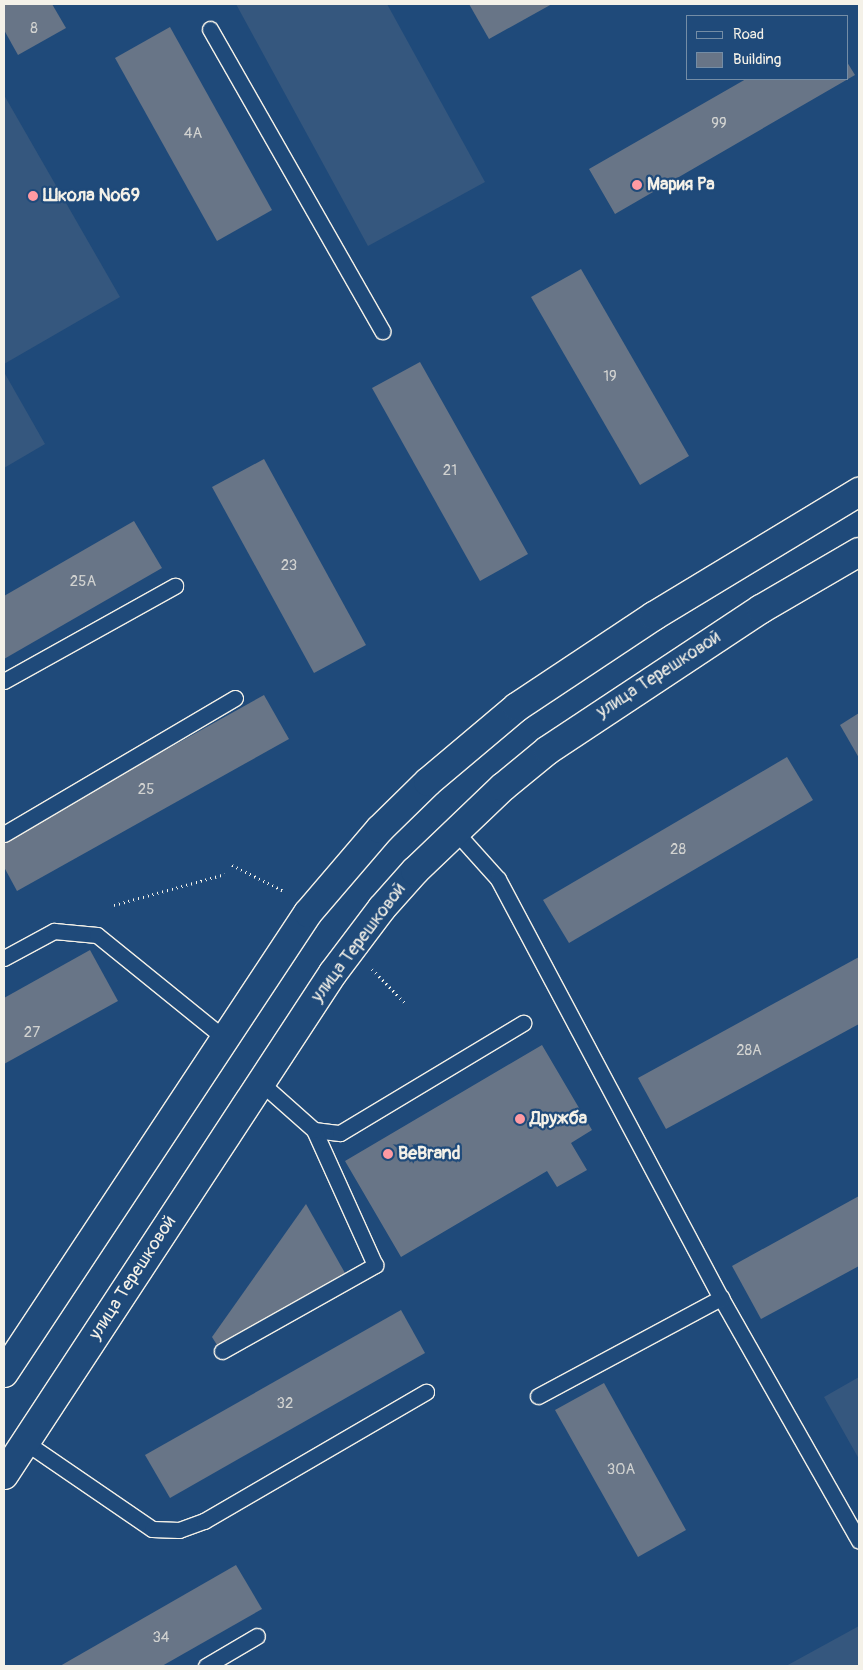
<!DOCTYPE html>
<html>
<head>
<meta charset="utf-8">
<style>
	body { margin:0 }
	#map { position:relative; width:863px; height:1670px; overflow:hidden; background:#1f4a7a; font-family:Pangolin,sans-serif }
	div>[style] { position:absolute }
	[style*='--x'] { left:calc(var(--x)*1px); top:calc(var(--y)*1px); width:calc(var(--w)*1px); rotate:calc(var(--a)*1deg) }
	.built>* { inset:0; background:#35577e }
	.building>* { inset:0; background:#687587 }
	.path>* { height:3px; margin-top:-1.5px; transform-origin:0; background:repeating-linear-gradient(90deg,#f4f1e8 0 1px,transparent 0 5px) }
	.roads { filter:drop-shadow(1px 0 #f4f1e8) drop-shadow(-1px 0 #f4f1e8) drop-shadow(0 1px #f4f1e8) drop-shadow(0 -1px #f4f1e8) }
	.service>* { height:15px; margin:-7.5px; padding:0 7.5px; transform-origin:7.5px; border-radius:7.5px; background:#1f4a7a }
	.primary>* { height:28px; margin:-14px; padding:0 14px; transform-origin:14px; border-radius:14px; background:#1f4a7a }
	.dots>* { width:14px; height:14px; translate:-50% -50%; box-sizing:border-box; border:2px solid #1f4a7a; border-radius:50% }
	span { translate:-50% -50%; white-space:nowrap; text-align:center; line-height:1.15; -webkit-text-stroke:4.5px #1f4a7a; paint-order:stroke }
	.number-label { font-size:15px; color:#d1d2d0 }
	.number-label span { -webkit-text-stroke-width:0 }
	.poi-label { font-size:18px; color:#f4f1e8; font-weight:700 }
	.left { translate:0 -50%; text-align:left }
	.street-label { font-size:18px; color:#f4f1e8 }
	.frame { position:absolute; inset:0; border:5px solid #f4f1e8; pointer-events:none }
	.legend { position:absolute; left:686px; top:15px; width:162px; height:65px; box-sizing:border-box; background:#1f4a7a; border:1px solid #748da6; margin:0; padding:6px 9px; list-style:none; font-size:15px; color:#f4f1e8 }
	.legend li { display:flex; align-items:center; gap:10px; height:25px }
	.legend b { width:25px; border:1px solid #748da6 }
</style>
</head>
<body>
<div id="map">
	<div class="built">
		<div style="clip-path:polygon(236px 4px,387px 4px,485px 182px,368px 246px)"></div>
		<div style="clip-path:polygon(4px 95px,120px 297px,4px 364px)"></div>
		<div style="clip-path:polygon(4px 372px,45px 444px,4px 468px)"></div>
		<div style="clip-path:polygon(859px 1377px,859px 1459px,824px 1397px)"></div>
		<div style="clip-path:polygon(859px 1626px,859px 1666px,786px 1666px)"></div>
	</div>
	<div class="building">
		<div style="clip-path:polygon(4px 4px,52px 4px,66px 28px,18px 55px,4px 30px)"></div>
		<div style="clip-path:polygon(469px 4px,552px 4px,489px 39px)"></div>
		<div style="clip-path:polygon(170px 27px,272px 210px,217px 241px,115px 58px)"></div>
		<div style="clip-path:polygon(847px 62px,855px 75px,615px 214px,589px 169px,746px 79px,847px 79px)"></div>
		<div style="clip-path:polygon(581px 269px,689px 456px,640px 485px,531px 297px)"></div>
		<div style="clip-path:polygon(420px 362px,528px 554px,480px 581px,372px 388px)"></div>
		<div style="clip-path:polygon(264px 459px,366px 645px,314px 673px,212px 487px)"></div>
		<div style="clip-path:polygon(134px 521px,162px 568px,4px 659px,4px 596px)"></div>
		<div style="clip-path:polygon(264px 695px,289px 739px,17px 891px,4px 867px,4px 840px)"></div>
		<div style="clip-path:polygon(859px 713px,859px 758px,840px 725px)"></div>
		<div style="clip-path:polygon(787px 757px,813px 800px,569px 943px,543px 900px)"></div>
		<div style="clip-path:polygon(90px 950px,118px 1001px,4px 1064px,4px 998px)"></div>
		<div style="clip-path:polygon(859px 957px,859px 1024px,666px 1129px,638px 1078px)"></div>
		<div style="clip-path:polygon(542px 1045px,592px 1130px,571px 1143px,587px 1170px,557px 1187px,547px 1171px,401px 1257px,345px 1161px)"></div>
		<div style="clip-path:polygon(859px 1196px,859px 1266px,761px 1319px,732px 1266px)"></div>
		<div style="clip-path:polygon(306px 1204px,345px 1273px,217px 1345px,212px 1337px)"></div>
		<div style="clip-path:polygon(401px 1310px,425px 1353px,170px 1498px,145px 1455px)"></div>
		<div style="clip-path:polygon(604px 1383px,686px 1530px,638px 1557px,555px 1410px)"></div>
		<div style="clip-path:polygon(236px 1565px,262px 1609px,162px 1666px,60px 1666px)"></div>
	</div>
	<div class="path">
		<div style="--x:232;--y:865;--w:58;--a:26.6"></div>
		<div style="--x:114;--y:905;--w:115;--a:-15.6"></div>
		<div style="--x:372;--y:969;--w:49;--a:45.8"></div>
	</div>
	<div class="roads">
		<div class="service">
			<div style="--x:210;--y:29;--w:348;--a:60.3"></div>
			<div style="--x:4;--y:681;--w:196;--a:-29.1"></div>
			<div style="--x:455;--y:831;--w:64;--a:48.1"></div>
			<div style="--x:498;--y:879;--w:475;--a:62"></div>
			<div style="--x:721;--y:1298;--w:279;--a:60.4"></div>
			<div style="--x:4;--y:834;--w:268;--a:-30.5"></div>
			<div style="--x:4;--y:958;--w:57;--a:-28.4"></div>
			<div style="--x:54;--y:931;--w:43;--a:5.3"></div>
			<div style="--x:97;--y:935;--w:164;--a:39"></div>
			<div style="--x:314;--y:1130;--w:26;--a:7"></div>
			<div style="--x:340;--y:1133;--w:214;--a:-31"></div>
			<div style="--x:222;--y:1351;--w:176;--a:-29.3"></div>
			<div style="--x:375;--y:1265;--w:148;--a:-114.3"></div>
			<div style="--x:314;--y:1130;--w:71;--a:-138.4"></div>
			<div style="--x:538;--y:1396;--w:208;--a:-28.2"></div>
			<div style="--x:25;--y:1442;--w:154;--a:34.4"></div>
			<div style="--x:152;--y:1529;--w:27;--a:2"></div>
			<div style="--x:179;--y:1530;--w:27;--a:-20"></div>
			<div style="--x:204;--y:1521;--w:257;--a:-30.2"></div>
			<div style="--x:206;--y:1666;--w:59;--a:-30.5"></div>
		</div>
		<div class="primary">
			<div style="--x:4;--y:1373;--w:551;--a:-56.54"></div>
			<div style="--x:308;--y:913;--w:111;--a:-49.4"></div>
			<div style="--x:380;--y:829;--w:67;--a:-44.4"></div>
			<div style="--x:428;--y:782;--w:116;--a:-40.1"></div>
			<div style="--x:517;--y:707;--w:164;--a:-33.6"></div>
			<div style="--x:654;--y:616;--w:240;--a:-31.2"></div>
			<div style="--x:4;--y:1475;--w:600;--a:-56.76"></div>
			<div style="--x:333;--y:973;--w:81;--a:-53"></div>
			<div style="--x:382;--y:908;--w:50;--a:-48.3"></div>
			<div style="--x:415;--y:871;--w:122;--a:-43.7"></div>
			<div style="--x:503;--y:787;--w:58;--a:-39.4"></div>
			<div style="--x:548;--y:750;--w:255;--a:-33.5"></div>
			<div style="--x:761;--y:609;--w:113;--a:-30.2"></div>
		</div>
	</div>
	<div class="dots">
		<div style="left:637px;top:185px;background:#ff9aa2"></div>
		<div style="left:33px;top:196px;background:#ff9aa2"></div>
		<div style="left:520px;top:1119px;background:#ff9aa2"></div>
		<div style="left:388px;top:1154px;background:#ff9aa2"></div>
	</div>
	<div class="number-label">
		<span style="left:34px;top:29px">8</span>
		<span style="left:719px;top:124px">99</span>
		<span style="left:193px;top:134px">4А</span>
		<span style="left:610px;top:377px">19</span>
		<span style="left:450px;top:471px">21</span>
		<span style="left:289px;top:566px">23</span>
		<span style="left:83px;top:582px">25А</span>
		<span style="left:146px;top:790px">25</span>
		<span style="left:678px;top:850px">28</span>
		<span style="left:32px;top:1033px">27</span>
		<span style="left:749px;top:1051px">28А</span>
		<span style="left:285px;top:1404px">32</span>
		<span style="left:621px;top:1470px">30А</span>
		<span style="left:161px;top:1638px">34</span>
	</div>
	<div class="poi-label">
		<span class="left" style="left:647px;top:185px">Мария Ра</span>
		<span class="left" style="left:43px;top:196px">Школа №69</span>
		<span class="left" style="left:530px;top:1119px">Дружба</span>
		<span class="left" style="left:398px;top:1154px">BeBrand</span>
	</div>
	<div class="street-label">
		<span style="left:659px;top:675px;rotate:-33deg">улица Терешковой</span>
		<span style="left:359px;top:943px;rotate:-53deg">улица Терешковой</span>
		<span style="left:133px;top:1278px;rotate:-57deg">улица Терешковой</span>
	</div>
	<div class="frame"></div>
	<ul class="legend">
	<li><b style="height:6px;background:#1f4a7a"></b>Road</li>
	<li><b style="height:14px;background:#687587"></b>Building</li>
	</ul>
</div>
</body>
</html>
